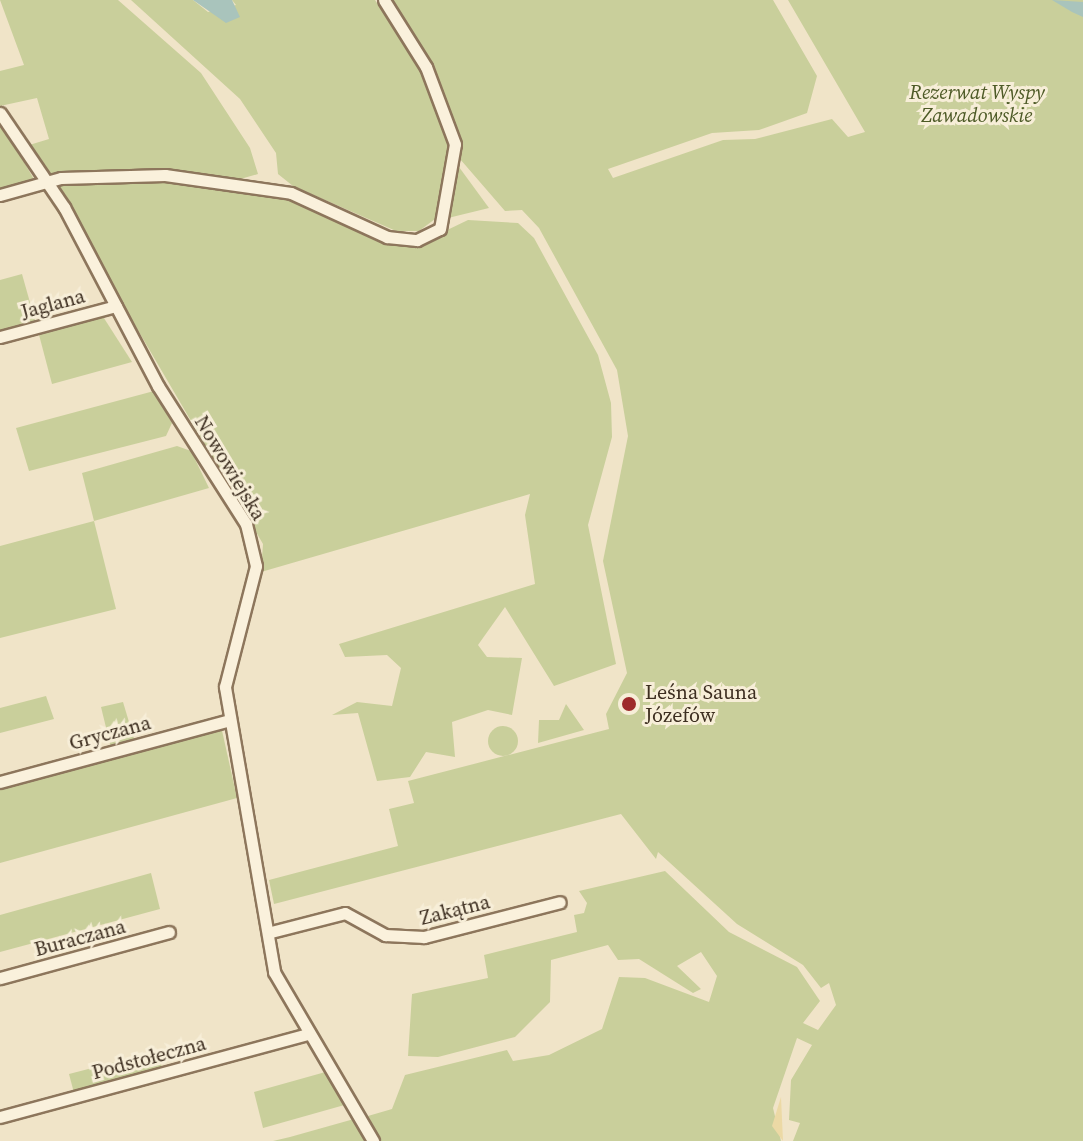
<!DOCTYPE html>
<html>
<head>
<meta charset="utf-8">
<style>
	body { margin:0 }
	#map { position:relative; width:1083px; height:1141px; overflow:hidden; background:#f0e4c8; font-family:"Source Serif 4",serif }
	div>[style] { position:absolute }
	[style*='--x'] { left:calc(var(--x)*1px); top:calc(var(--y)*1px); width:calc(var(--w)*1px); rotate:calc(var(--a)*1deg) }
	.green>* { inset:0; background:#c9cf9b }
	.round { border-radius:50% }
	.sand>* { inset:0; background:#ecd9a5 }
	.water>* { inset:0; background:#a9c4bc }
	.roads { filter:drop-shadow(2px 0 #8d765c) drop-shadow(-2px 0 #8d765c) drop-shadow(0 2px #8d765c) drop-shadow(0 -2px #8d765c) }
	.minor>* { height:11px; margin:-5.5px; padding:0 5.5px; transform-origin:5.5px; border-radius:5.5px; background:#faf1dc }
	.dots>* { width:22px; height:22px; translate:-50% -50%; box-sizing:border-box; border:4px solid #f7eed8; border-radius:50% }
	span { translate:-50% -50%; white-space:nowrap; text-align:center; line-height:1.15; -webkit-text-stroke:6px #f7eed8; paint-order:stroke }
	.park-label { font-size:20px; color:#4d5a26; font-style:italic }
	.street-label { font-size:20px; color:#3d2e20 }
	.poi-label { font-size:20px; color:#3d2e20 }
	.left { translate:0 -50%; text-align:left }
</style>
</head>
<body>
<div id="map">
	<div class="green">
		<div style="clip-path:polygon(0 0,118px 0,201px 73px,250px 148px,258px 174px,237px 180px,46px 176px,26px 146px,49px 139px,37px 98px,0 106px,0 71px,24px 65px)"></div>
		<div style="clip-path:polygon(131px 0,193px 0,208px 12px,236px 5px,232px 0,375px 0,421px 69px,453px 149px,439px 216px,419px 231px,396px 231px,293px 186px,278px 174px,276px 153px,240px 99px)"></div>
		<div style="clip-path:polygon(392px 0,773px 0,817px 76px,807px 113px,759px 130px,712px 133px,608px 169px,613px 178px,723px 140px,755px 139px,832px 119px,848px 137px,865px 132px,788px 0,1083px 0,1083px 1141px,793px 1141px,800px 1123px,789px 1120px,791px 1080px,812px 1045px,797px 1038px,773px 1108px,781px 1141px,381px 1141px,368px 1116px,392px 1109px,405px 1075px,507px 1050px,513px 1061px,549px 1055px,602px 1029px,619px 977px,645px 978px,709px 1002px,717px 976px,701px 952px,677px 966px,701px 989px,693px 993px,639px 959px,618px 960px,608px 945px,551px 960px,550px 1002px,515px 1037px,438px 1057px,408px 1056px,412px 994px,488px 978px,484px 955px,577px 932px,574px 915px,584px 913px,587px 903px,579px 891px,665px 871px,729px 932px,797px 967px,820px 1001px,803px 1023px,818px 1030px,836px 1005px,829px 983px,821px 988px,803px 965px,737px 924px,658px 852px,656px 859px,621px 814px,274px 904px,269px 880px,398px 846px,389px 809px,414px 803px,408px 781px,609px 729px,606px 714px,627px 673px,603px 561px,628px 436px,617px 370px,539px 228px,522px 210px,505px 211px,460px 159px,432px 65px)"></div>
		<div style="clip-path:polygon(0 121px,35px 181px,0 191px)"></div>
		<div style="clip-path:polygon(459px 167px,489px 208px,448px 218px,456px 180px)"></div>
		<div style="clip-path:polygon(72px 179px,169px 180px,300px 200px,376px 241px,414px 246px,468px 220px,518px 223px,534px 238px,598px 355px,611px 403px,612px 437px,588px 525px,616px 664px,554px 686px,505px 607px,478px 645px,487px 657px,522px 658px,512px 715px,488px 710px,452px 722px,455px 757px,426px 752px,410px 777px,377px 781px,358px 713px,332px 715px,357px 702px,392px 706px,401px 668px,387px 655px,345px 657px,339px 644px,535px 584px,525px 515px,530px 494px,261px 572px,263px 544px,53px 185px)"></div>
		<div style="clip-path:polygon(22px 274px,36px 324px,0 334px,0 280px)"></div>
		<div style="clip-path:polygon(102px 315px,132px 362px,52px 384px,38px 331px)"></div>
		<div style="clip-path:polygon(154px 391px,172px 423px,166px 436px,29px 471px,16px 428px)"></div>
		<div style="clip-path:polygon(177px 446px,191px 451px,209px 488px,94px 521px,116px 609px,0 638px,0 546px,94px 521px,82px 473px)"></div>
		<div style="clip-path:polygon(46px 696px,54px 719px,0 733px,0 708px)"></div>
		<div style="clip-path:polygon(123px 702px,135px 742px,111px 748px,101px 707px)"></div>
		<div style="clip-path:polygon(566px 704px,584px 730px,538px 743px,539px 720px,559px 720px)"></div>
		<div style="clip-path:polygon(221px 726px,237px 798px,0 863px,0 786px)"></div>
		<div class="round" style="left:488px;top:726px;width:30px;height:30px"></div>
		<div style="clip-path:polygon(151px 873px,160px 909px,0 952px,0 915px)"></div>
		<div style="clip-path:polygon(158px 1051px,162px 1068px,74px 1093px,69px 1074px)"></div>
		<div style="clip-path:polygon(329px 1071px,348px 1104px,263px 1128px,254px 1092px)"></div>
		<div style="clip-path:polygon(354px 1119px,365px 1141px,273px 1141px,290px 1137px)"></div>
	</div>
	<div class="sand">
		<div style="clip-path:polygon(781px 1097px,783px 1141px,772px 1126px)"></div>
	</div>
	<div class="water">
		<div style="clip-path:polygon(193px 0,232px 0,240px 17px,226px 23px)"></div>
		<div style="clip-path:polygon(1052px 0,1083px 2px,1083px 17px,1072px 12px)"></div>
	</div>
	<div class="roads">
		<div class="minor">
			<div style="--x:0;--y:113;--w:114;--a:55.8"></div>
			<div style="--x:64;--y:207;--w:202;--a:62.3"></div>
			<div style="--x:158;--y:386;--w:164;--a:57.5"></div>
			<div style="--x:246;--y:524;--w:43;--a:76.6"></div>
			<div style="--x:256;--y:566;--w:125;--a:104.4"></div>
			<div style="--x:225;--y:687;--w:289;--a:80.2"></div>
			<div style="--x:274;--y:972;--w:196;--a:59.6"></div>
			<div style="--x:0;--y:195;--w:63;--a:-15.6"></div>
			<div style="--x:61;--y:178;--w:104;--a:-1.7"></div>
			<div style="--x:165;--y:175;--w:127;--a:8.1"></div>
			<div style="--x:291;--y:193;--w:106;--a:24.6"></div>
			<div style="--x:387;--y:237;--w:30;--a:6"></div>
			<div style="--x:417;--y:240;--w:25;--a:-26"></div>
			<div style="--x:440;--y:229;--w:86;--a:-80"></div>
			<div style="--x:455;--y:144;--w:82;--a:-110.6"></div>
			<div style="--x:426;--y:67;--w:79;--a:-122.1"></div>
			<div style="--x:0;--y:337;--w:120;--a:-15"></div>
			<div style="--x:0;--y:782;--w:238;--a:-15.1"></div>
			<div style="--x:271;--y:932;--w:76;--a:-14.4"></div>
			<div style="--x:345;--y:913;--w:46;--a:28.8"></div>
			<div style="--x:385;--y:935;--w:39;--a:3"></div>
			<div style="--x:424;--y:937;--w:140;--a:-14.4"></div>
			<div style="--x:0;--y:978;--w:175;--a:-15.2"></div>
			<div style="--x:0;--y:1117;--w:319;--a:-15.1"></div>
		</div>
	</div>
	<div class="dots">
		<div style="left:629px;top:704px;background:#9e2a2b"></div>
	</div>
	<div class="park-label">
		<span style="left:977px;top:104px">Rezerwat Wyspy<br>Zawadowskie</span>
	</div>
	<div class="street-label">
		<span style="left:53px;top:304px;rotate:-15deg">Jaglana</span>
		<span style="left:230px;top:468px;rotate:59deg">Nowowiejska</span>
		<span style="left:110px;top:733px;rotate:-15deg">Gryczana</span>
		<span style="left:455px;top:910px;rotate:-14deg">Zakątna</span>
		<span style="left:80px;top:938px;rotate:-15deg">Buraczana</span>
		<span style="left:149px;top:1058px;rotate:-15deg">Podstołeczna</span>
	</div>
	<div class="poi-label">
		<span class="left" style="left:645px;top:704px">Leśna Sauna<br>Józefów</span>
	</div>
</div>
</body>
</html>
